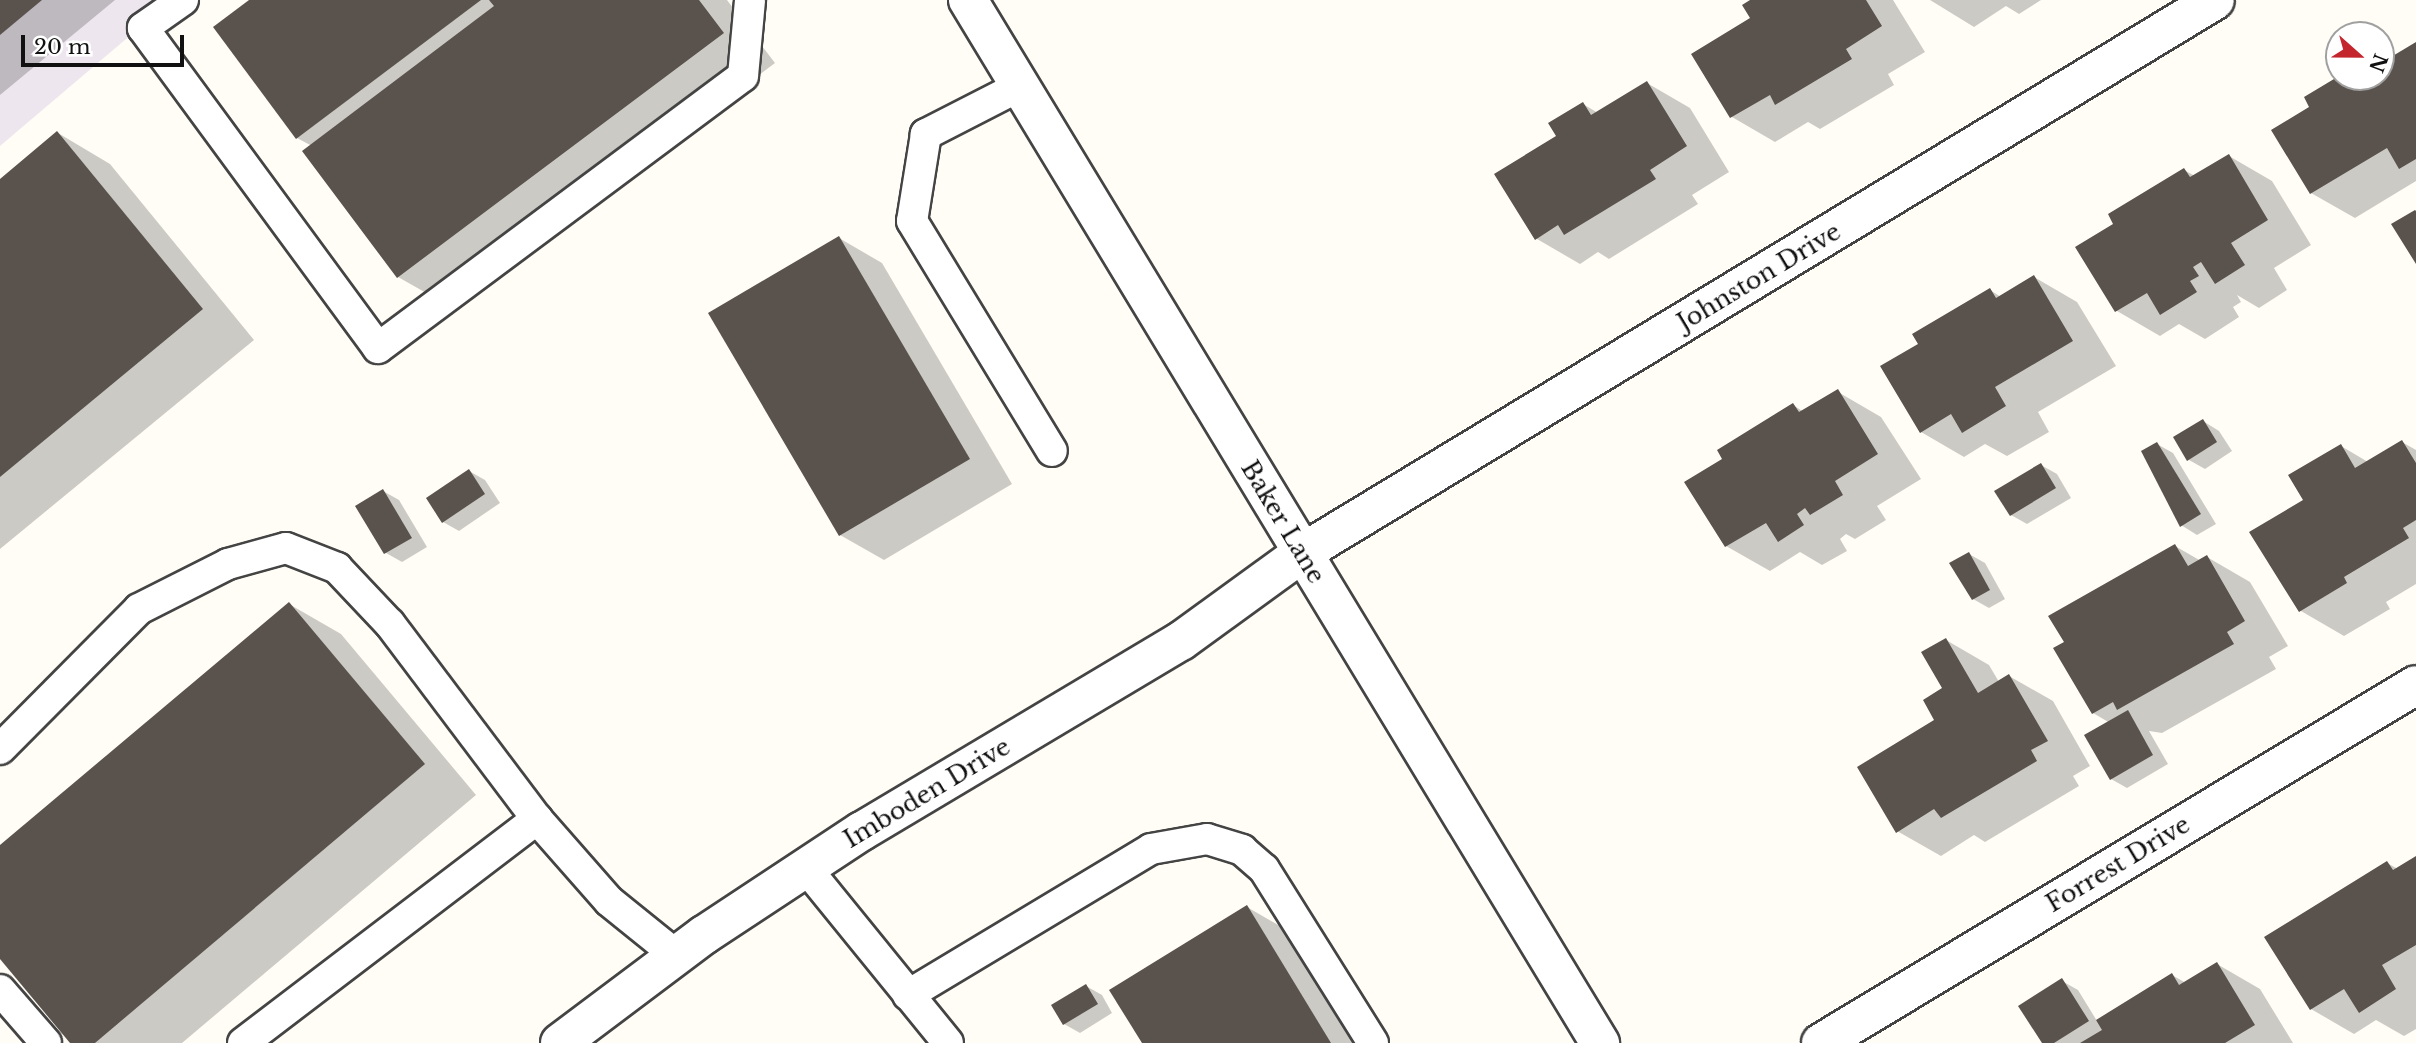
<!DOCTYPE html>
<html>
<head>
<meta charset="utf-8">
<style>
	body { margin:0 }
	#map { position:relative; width:2416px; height:1043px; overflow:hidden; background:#fffdf5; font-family:"Libre Baskerville",serif }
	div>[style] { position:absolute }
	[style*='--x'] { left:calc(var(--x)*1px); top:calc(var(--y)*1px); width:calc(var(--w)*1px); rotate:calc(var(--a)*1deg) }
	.industrial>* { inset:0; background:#eee6ef }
	.shadow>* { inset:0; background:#0003 }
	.building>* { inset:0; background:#5a524d }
	.roads { filter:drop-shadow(2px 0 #444) drop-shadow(-2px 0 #444) drop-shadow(0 2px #444) drop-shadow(0 -2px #444) }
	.service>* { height:30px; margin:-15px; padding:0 15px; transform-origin:15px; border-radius:15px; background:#fff }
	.minor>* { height:38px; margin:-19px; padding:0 19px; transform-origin:19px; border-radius:19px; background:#fff }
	span { translate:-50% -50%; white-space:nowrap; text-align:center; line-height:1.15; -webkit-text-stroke:7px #fff; paint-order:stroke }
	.street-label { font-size:24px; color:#111 }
	.north { position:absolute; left:2325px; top:21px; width:70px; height:70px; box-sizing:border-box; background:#fff; border:2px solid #a0a0a0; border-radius:50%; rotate:111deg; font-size:19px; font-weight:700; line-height:28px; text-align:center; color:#111 }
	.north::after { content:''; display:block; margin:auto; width:24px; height:32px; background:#c4262e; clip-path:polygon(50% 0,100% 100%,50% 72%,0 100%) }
	.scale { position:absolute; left:21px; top:35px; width:163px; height:32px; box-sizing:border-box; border:4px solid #111; border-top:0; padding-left:9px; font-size:21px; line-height:24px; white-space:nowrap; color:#111; -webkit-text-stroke:5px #fff; paint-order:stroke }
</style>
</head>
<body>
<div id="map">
	<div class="industrial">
		<div style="clip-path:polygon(0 0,172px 0,0 146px)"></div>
	</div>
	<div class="shadow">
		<div style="clip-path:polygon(0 0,115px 0,0 95px)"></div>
		<div style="clip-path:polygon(252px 0,727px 0,775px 63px,451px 307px,398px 277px,305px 152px,312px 146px,297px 138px)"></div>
		<div style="clip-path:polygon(1753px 0,1893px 0,1925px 52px,1888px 74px,1894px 85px,1820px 129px,1808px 122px,1775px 142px,1732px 117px,1694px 54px,1752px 18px)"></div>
		<div style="clip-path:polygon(1930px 0,2041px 0,2019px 14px,2006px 6px,1974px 27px)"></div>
		<div style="clip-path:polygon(2416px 44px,2416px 181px,2355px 218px,2311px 193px,2311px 108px,2381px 77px,2381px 54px,2391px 59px)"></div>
		<div style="clip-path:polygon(1647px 83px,1690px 108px,1729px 172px,1692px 195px,1698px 204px,1609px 259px,1598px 252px,1580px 264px,1537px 239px,1558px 137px,1583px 104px,1598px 113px)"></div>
		<div style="clip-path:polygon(58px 133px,110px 164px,254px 340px,0 549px,0 181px)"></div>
		<div style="clip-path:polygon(2229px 156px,2272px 181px,2311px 245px,2274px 268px,2287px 290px,2259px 308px,2237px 295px,2241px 302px,2233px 307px,2239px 317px,2205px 339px,2179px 324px,2160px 336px,2117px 311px,2116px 225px,2184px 170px,2195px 176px)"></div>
		<div style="clip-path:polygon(839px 238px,882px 263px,1012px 484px,884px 560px,840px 535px)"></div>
		<div style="clip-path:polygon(2034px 277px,2077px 302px,2116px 366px,2038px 412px,2049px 432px,2007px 456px,1985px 444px,1964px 457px,1921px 432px,1990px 290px,2001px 297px)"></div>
		<div style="clip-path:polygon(1838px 392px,1881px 417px,1921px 479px,1877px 506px,1886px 520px,1855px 539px,1846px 534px,1840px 539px,1847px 551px,1822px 565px,1800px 552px,1770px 571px,1726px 546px,1725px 460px,1793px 405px,1804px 412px)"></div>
		<div style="clip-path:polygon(2203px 421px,2219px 431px,2232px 451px,2205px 469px,2189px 460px)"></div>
		<div style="clip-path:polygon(2402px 442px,2416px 450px,2416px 584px,2386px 602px,2390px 609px,2344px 636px,2301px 611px,2251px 533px,2305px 500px,2341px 446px,2368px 462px)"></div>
		<div style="clip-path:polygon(2157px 444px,2173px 453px,2216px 524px,2197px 535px,2181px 525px)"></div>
		<div style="clip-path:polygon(2041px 465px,2057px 474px,2071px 498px,2027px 524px,2011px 515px)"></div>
		<div style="clip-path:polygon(469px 471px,485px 480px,500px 503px,459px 531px,443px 522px)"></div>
		<div style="clip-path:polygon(383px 491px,399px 500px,427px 547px,402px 562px,386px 553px,358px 507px)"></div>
		<div style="clip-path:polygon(2175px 546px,2201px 561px,2207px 557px,2250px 582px,2288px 646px,2269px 657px,2276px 669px,2162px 733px,2149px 731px,2168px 764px,2127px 788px,2111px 779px,2110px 723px,2093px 713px,2066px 642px)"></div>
		<div style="clip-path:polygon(1969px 554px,1985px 563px,2005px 599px,1989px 608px,1973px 599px)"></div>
		<div style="clip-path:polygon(289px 604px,341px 634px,476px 795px,182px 1043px,73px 1043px,0 956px,0 847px)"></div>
		<div style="clip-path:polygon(1946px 640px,1989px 665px,1999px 682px,2009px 676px,2053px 701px,2090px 766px,2073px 776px,2079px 786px,1985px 842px,1974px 835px,1941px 856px,1897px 831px,1937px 721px,1944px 689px)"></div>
		<div style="clip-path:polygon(2416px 858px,2416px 1029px,2404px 1036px,2376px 1020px,2354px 1034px,2311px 1009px,2387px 863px,2398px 869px)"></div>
		<div style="clip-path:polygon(1247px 907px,1299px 937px,1364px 1043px,1144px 1043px)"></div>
		<div style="clip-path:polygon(2217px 964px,2260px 989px,2293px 1043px,2044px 1043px,2062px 981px,2078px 990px,2097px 1021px,2172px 975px,2186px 983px)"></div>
		<div style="clip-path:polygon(1086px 986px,1102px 995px,1112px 1013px,1080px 1033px,1064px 1024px)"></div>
	</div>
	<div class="building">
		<div style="clip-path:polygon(0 0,42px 0,0 35px)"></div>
		<div style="clip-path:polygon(249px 0,481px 0,296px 139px,213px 27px)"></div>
		<div style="clip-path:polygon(489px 0,699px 0,724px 33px,397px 278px,302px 151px,494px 6px)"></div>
		<div style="clip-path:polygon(1750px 0,1866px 0,1882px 26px,1846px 49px,1852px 59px,1775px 105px,1770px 95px,1730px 118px,1691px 54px,1750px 18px,1742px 5px)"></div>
		<div style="clip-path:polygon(2416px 42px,2416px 159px,2399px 169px,2387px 148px,2310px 194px,2271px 130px,2309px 107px,2304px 97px,2339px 76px,2381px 77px,2381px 53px,2386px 60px)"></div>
		<div style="clip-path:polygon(1647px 81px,1687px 146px,1650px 170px,1656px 179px,1564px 235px,1558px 225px,1535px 240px,1494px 174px,1556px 136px,1548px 123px,1583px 102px,1591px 115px)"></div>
		<div style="clip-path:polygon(57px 131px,203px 309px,0 477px,0 179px)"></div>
		<div style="clip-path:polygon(2229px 154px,2268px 220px,2231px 243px,2245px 265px,2215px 284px,2201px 262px,2193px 267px,2199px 276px,2190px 281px,2197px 292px,2160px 315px,2147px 293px,2115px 312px,2075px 247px,2113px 224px,2108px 214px,2184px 168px,2190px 177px)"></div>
		<div style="clip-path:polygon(2415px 210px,2416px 211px,2416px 264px,2391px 224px)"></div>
		<div style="clip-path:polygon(839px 236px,970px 459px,839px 536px,708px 313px)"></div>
		<div style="clip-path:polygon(2034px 275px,2073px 341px,1995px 387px,2006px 406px,1962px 433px,1951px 414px,1920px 433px,1880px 366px,1918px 344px,1912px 334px,1990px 288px,1996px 298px)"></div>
		<div style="clip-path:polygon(1838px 389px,1878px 454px,1835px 481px,1843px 495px,1810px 515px,1805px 508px,1797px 514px,1804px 525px,1778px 542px,1766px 523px,1725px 547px,1684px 482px,1722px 459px,1717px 450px,1793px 403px,1799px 412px)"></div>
		<div style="clip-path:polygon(2203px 419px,2217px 442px,2187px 461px,2173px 437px)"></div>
		<div style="clip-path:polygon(2402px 440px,2416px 463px,2416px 520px,2403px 528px,2409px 538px,2344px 577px,2347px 583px,2299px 612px,2249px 532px,2303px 500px,2288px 475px,2341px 444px,2355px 468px)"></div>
		<div style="clip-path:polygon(2157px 442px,2201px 514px,2180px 527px,2141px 451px)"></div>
		<div style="clip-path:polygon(2041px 463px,2056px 488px,2010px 516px,1994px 491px)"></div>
		<div style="clip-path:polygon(469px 469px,485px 494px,442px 523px,426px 498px)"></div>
		<div style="clip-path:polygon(383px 489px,412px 538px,384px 554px,355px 506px)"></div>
		<div style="clip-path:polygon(2175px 544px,2188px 566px,2207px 555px,2245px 621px,2227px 632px,2234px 644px,2117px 710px,2113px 702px,2092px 714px,2053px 648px,2064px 642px,2048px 616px)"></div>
		<div style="clip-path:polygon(1969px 552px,1990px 590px,1972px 600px,1949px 563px)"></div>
		<div style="clip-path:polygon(289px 602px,425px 764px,95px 1043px,70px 1043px,0 959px,0 845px)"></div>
		<div style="clip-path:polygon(1946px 638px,1978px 693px,2009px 674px,2048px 741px,2031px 750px,2037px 761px,1941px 818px,1934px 809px,1896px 833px,1857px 767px,1934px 720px,1923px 700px,1942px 688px,1921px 652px)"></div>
		<div style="clip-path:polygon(2128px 710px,2153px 755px,2110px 780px,2084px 735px)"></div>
		<div style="clip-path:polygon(2416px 856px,2416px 945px,2382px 965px,2396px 989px,2359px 1013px,2344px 989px,2310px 1010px,2264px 937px,2387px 861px,2393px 870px)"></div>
		<div style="clip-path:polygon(1247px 905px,1331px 1043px,1142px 1043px,1109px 990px)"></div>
		<div style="clip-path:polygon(2217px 962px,2255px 1025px,2225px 1043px,2080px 1043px,2102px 1030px,2096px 1020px,2172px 973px,2179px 985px)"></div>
		<div style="clip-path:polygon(2062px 978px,2089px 1021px,2054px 1043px,2042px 1043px,2018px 1006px)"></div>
		<div style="clip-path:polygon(1086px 984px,1098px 1004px,1063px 1025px,1051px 1005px)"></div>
	</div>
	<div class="roads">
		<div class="service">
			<div style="--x:183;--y:0;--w:49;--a:145"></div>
			<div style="--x:143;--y:28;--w:397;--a:53.7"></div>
			<div style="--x:378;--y:348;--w:455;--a:-36.7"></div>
			<div style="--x:743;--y:76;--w:76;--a:-84.7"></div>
			<div style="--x:1020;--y:86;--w:106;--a:152.9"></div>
			<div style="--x:926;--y:134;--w:88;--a:99.1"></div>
			<div style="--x:912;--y:221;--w:269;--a:58.7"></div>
			<div style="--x:0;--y:749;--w:197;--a:-45.2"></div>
			<div style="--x:139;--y:609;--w:100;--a:-26.8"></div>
			<div style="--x:228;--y:564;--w:60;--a:-15.4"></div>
			<div style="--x:286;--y:548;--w:55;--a:21.4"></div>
			<div style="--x:337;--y:568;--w:77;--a:46.6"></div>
			<div style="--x:390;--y:624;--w:244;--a:53"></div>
			<div style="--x:537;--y:819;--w:109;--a:48.7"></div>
			<div style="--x:609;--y:901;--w:86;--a:38.9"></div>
			<div style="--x:806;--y:868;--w:225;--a:50.9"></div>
			<div style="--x:0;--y:990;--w:70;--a:49"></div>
			<div style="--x:908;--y:995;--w:283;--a:-31"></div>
			<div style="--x:1151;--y:849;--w:57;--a:-10.1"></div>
			<div style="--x:1207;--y:839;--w:37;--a:17"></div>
			<div style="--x:1242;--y:850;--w:29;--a:41"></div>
			<div style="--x:1264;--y:869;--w:205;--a:57.9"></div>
			<div style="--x:243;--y:1043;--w:370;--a:-37.3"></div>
		</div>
		<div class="minor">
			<div style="--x:968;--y:0;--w:1220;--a:58.79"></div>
			<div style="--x:560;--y:1043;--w:180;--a:-36.9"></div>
			<div style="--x:704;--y:935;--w:189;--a:-33.4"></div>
			<div style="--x:862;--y:831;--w:371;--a:-30.8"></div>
			<div style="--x:1181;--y:641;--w:150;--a:-36"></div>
			<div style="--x:1302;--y:553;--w:1067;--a:-31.2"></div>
			<div style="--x:1821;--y:1043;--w:694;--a:-31.03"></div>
		</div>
	</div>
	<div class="street-label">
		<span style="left:1759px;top:277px;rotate:-31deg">Johnston Drive</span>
		<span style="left:1283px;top:522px;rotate:59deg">Baker Lane</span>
		<span style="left:927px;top:793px;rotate:-31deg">Imboden Drive</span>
		<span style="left:2118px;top:864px;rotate:-31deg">Forrest Drive</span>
	</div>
	<div class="north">N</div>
	<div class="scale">20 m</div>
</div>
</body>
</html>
